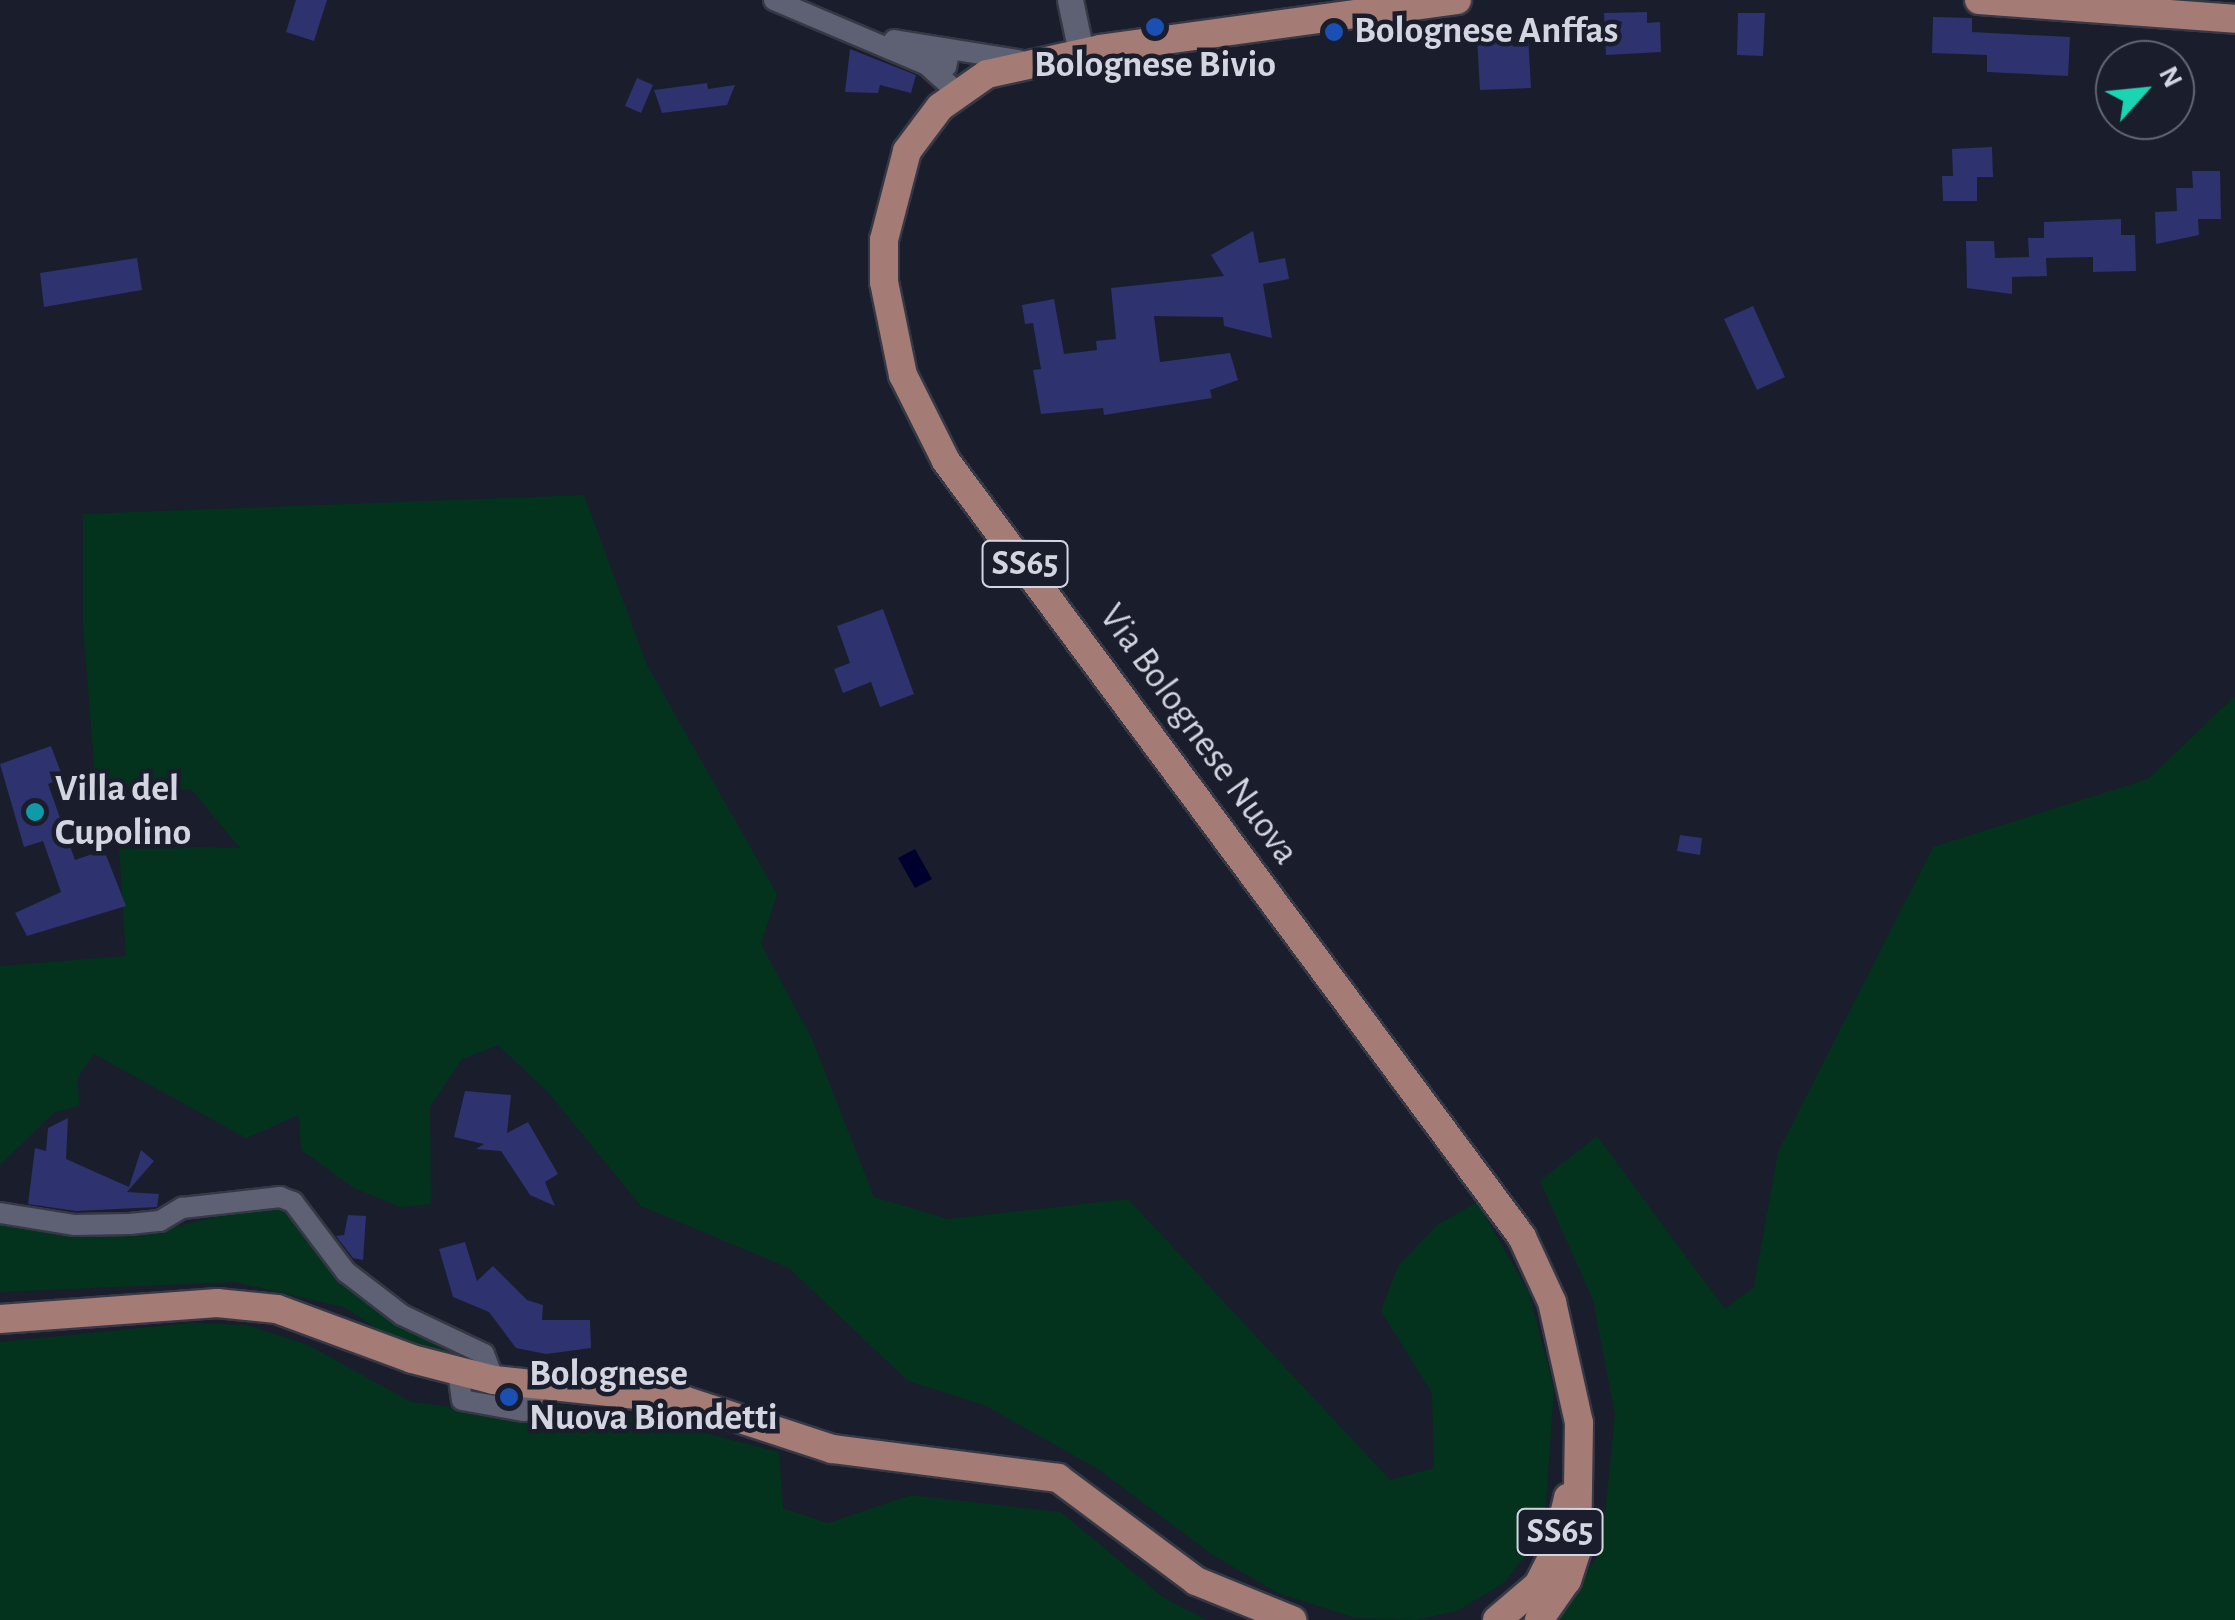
<!DOCTYPE html>
<html>
<head>
<meta charset="utf-8">
<style>
	body { margin:0 }
	#map { position:relative; width:2235px; height:1620px; overflow:hidden; background:#1a1d2c; font-family:"Alegreya Sans",sans-serif }
	div>[style] { position:absolute }
	[style*='--x'] { left:calc(var(--x)*1px); top:calc(var(--y)*1px); width:calc(var(--w)*1px); rotate:calc(var(--a)*1deg) }
	.green>* { inset:0; background:#03331d }
	.water>* { inset:0; background:#00002f }
	.building>* { inset:0; background:#2e326e }
	.roads { filter:drop-shadow(2px 0 #363845) drop-shadow(-2px 0 #363845) drop-shadow(0 2px #363845) drop-shadow(0 -2px #363845) }
	.pedestrian>* { height:15px; margin:-7.5px; padding:0 7.5px; transform-origin:7.5px; border-radius:7.5px; background:#5d6173 }
	.minor>* { height:20px; margin:-10px; padding:0 10px; transform-origin:10px; border-radius:10px; background:#5d6173 }
	.tertiary>* { height:25px; margin:-12.5px; padding:0 12.5px; transform-origin:12.5px; border-radius:12.5px; background:#5d6173 }
	.primary>* { height:28px; margin:-14px; padding:0 14px; transform-origin:14px; border-radius:14px; background:#a47c75 }
	.dots>* { width:28px; height:28px; translate:-50% -50%; box-sizing:border-box; border:5px solid #1a1d2c; border-radius:50% }
	span { translate:-50% -50%; white-space:nowrap; text-align:center; line-height:1.15; -webkit-text-stroke:9px #1a1d2c; paint-order:stroke }
	.shield-label span { padding:2px 8px; background:#1a1d2c; border:2px solid; border-radius:8px; -webkit-text-stroke-width:0 }
	.shield-label { font-size:35px; color:#d3d5e0; font-weight:700 }
	.poi-label { font-size:38px; color:#d3d5e0; font-weight:700 }
	.left { translate:0 -50%; text-align:left }
	.street-label { font-size:38px; color:#d3d5e0 }
	.north { position:absolute; left:2095px; top:40px; width:100px; height:100px; box-sizing:border-box; background:#1a1d2c; border:2px solid #646774; border-radius:50%; rotate:63deg; font-size:28px; font-weight:700; line-height:40px; text-align:center; color:#d3d5e0 }
	.north::after { content:''; display:block; margin:auto; width:35px; height:45px; background:#19d5b2; clip-path:polygon(50% 0,100% 100%,50% 72%,0 100%) }
</style>
</head>
<body>
<div id="map">
	<div class="green">
		<div style="clip-path:polygon(584px 495px,647px 665px,777px 894px,761px 944px,812px 1039px,874px 1197px,948px 1219px,1128px 1199px,1390px 1480px,1434px 1468px,1432px 1393px,1381px 1311px,1398px 1266px,1437px 1225px,1477px 1202px,1529px 1293px,1554px 1389px,1544px 1532px,1505px 1582px,1457px 1611px,1415px 1620px,1356px 1618px,1278px 1593px,1213px 1555px,1098px 1469px,984px 1405px,908px 1381px,789px 1268px,641px 1206px,547px 1091px,498px 1045px,462px 1059px,430px 1107px,431px 1204px,400px 1207px,354px 1188px,301px 1150px,299px 1115px,246px 1138px,94px 1054px,77px 1079px,80px 1106px,55px 1112px,0 1165px,0 966px,126px 956px,119px 845px,240px 848px,191px 789px,96px 789px,83px 625px,83px 514px)"></div>
		<div style="clip-path:polygon(2235px 696px,2235px 1620px,1551px 1620px,1601px 1552px,1615px 1415px,1593px 1300px,1540px 1181px,1597px 1136px,1725px 1309px,1754px 1287px,1778px 1152px,1933px 847px,2148px 779px)"></div>
		<div style="clip-path:polygon(277px 1203px,292px 1211px,311px 1241px,471px 1355px,454px 1360px,403px 1345px,344px 1307px,234px 1282px,0 1292px,0 1211px,10px 1226px,87px 1235px,151px 1232px)"></div>
		<div style="clip-path:polygon(192px 1323px,247px 1325px,308px 1345px,411px 1402px,518px 1415px,556px 1404px,638px 1416px,779px 1452px,783px 1508px,828px 1523px,911px 1495px,1061px 1512px,1164px 1598px,1207px 1620px,0 1620px,0 1342px)"></div>
	</div>
	<div class="water">
		<div style="clip-path:polygon(915px 849px,932px 879px,915px 888px,898px 858px)"></div>
	</div>
	<div class="building">
		<div style="clip-path:polygon(296px 0,327px 0,314px 41px,286px 32px)"></div>
		<div style="clip-path:polygon(1647px 12px,1647px 23px,1660px 22px,1661px 52px,1606px 55px,1604px 13px)"></div>
		<div style="clip-path:polygon(1738px 13px,1765px 13px,1763px 56px,1737px 55px)"></div>
		<div style="clip-path:polygon(1933px 17px,1972px 18px,1972px 32px,2070px 37px,2068px 76px,1987px 72px,1987px 55px,1932px 53px)"></div>
		<div style="clip-path:polygon(1528px 35px,1531px 88px,1480px 90px,1477px 38px)"></div>
		<div style="clip-path:polygon(850px 49px,916px 75px,911px 93px,880px 85px,878px 93px,845px 92px)"></div>
		<div style="clip-path:polygon(637px 78px,653px 85px,641px 113px,625px 106px)"></div>
		<div style="clip-path:polygon(707px 83px,708px 89px,735px 85px,727px 105px,662px 113px,654px 90px)"></div>
		<div style="clip-path:polygon(1992px 147px,1993px 177px,1977px 177px,1977px 201px,1943px 201px,1942px 176px,1953px 176px,1952px 149px)"></div>
		<div style="clip-path:polygon(2192px 171px,2220px 171px,2221px 219px,2198px 219px,2199px 235px,2156px 244px,2155px 212px,2177px 211px,2176px 188px,2193px 188px)"></div>
		<div style="clip-path:polygon(2121px 219px,2121px 235px,2135px 235px,2136px 271px,2093px 272px,2093px 257px,2046px 258px,2047px 276px,2012px 277px,2012px 294px,1967px 288px,1966px 241px,1994px 241px,1995px 258px,2029px 257px,2028px 238px,2044px 238px,2044px 222px)"></div>
		<div style="clip-path:polygon(1253px 231px,1259px 263px,1285px 258px,1289px 279px,1263px 284px,1272px 338px,1224px 326px,1223px 317px,1154px 316px,1160px 362px,1230px 353px,1238px 380px,1210px 390px,1212px 398px,1104px 415px,1103px 408px,1041px 414px,1033px 370px,1041px 369px,1033px 323px,1025px 324px,1022px 305px,1054px 299px,1064px 354px,1097px 350px,1096px 341px,1116px 339px,1111px 288px,1224px 276px,1211px 255px)"></div>
		<div style="clip-path:polygon(137px 258px,142px 290px,44px 307px,40px 273px)"></div>
		<div style="clip-path:polygon(1753px 306px,1785px 377px,1757px 390px,1724px 319px)"></div>
		<div style="clip-path:polygon(883px 609px,914px 694px,880px 707px,871px 682px,843px 693px,834px 669px,850px 663px,837px 626px)"></div>
		<div style="clip-path:polygon(51px 746px,63px 778px,48px 784px,75px 860px,104px 850px,126px 906px,27px 936px,15px 913px,61px 892px,43px 841px,24px 847px,0 764px)"></div>
		<div style="clip-path:polygon(1680px 835px,1702px 838px,1700px 855px,1677px 851px)"></div>
		<div style="clip-path:polygon(465px 1091px,511px 1095px,507px 1133px,528px 1122px,558px 1174px,545px 1182px,555px 1206px,530px 1195px,501px 1151px,476px 1149px,484px 1144px,454px 1137px)"></div>
		<div style="clip-path:polygon(68px 1118px,66px 1159px,129px 1187px,141px 1150px,154px 1161px,127px 1192px,159px 1194px,157px 1207px,76px 1211px,28px 1204px,35px 1148px,46px 1151px,48px 1128px)"></div>
		<div style="clip-path:polygon(348px 1215px,366px 1216px,363px 1260px,353px 1258px,336px 1236px,344px 1235px)"></div>
		<div style="clip-path:polygon(465px 1242px,477px 1281px,493px 1266px,527px 1300px,543px 1305px,542px 1320px,590px 1320px,591px 1348px,546px 1354px,516px 1348px,489px 1312px,453px 1297px,439px 1249px)"></div>
	</div>
	<div class="roads">
		<div class="pedestrian">
			<div style="--x:910;--y:48;--w:41;--a:12.7"></div>
			<div style="--x:950;--y:57;--w:10;--a:101"></div>
			<div style="--x:948;--y:67;--w:42;--a:-160.7"></div>
			<div style="--x:908;--y:53;--w:5;--a:-68"></div>
		</div>
		<div class="minor">
			<div style="--x:774;--y:0;--w:166;--a:23"></div>
			<div style="--x:927;--y:65;--w:40;--a:42"></div>
			<div style="--x:894;--y:40;--w:126;--a:9.2"></div>
			<div style="--x:0;--y:1213;--w:76;--a:9.1"></div>
			<div style="--x:75;--y:1225;--w:55;--a:-1"></div>
			<div style="--x:130;--y:1224;--w:30;--a:-6"></div>
			<div style="--x:160;--y:1221;--w:26;--a:-31"></div>
			<div style="--x:182;--y:1208;--w:99;--a:-6.4"></div>
			<div style="--x:280;--y:1197;--w:14;--a:21"></div>
			<div style="--x:293;--y:1202;--w:88;--a:52.9"></div>
			<div style="--x:346;--y:1272;--w:71;--a:37.5"></div>
			<div style="--x:402;--y:1315;--w:91;--a:25.4"></div>
			<div style="--x:484;--y:1354;--w:28;--a:69"></div>
			<div style="--x:458;--y:1372;--w:28;--a:82"></div>
			<div style="--x:462;--y:1400;--w:63;--a:10.1"></div>
			<div style="--x:524;--y:1411;--w:30;--a:-56"></div>
		</div>
		<div class="tertiary">
			<div style="--x:1070;--y:0;--w:53;--a:78.1"></div>
		</div>
		<div class="primary">
			<div style="--x:1457;--y:0;--w:359;--a:172.2"></div>
			<div style="--x:1101;--y:49;--w:117;--a:167.6"></div>
			<div style="--x:987;--y:74;--w:57;--a:144.9"></div>
			<div style="--x:940;--y:107;--w:55;--a:126.9"></div>
			<div style="--x:907;--y:151;--w:92;--a:104.5"></div>
			<div style="--x:884;--y:240;--w:42;--a:90"></div>
			<div style="--x:884;--y:282;--w:95;--a:78.5"></div>
			<div style="--x:903;--y:375;--w:96;--a:63.4"></div>
			<div style="--x:946;--y:461;--w:966;--a:53.41"></div>
			<div style="--x:1522;--y:1237;--w:72;--a:65.2"></div>
			<div style="--x:1552;--y:1302;--w:124;--a:77.4"></div>
			<div style="--x:1579;--y:1423;--w:127;--a:90.9"></div>
			<div style="--x:1577;--y:1550;--w:32;--a:108"></div>
			<div style="--x:1567;--y:1580;--w:49;--a:125"></div>
			<div style="--x:1979;--y:0;--w:257;--a:4.2"></div>
			<div style="--x:0;--y:1319;--w:218;--a:-4.2"></div>
			<div style="--x:217;--y:1303;--w:60;--a:5.7"></div>
			<div style="--x:277;--y:1309;--w:144;--a:20.3"></div>
			<div style="--x:412;--y:1359;--w:85;--a:14.4"></div>
			<div style="--x:494;--y:1380;--w:190;--a:6"></div>
			<div style="--x:683;--y:1400;--w:157;--a:18.2"></div>
			<div style="--x:832;--y:1449;--w:228;--a:7.3"></div>
			<div style="--x:1058;--y:1478;--w:172;--a:36.7"></div>
			<div style="--x:1196;--y:1581;--w:104;--a:22.1"></div>
			<div style="--x:1497;--y:1620;--w:54;--a:-40.5"></div>
			<div style="--x:1538;--y:1585;--w:37;--a:-63"></div>
			<div style="--x:1555;--y:1552;--w:56;--a:-76.5"></div>
		</div>
	</div>
	<div class="dots">
		<div style="left:1155px;top:27px;background:#1a4fb4"></div>
		<div style="left:1334px;top:32px;background:#1a4fb4"></div>
		<div style="left:35px;top:812px;background:#0f9aa8"></div>
		<div style="left:509px;top:1397px;background:#1a4fb4"></div>
	</div>
	<div class="shield-label">
		<span style="left:1025px;top:564px">SS65</span>
		<span style="left:1560px;top:1532px">SS65</span>
	</div>
	<div class="poi-label">
		<span class="left" style="left:1354px;top:32px">Bolognese Anffas</span>
		<span style="left:1155px;top:66px">Bolognese Bivio</span>
		<span class="left" style="left:55px;top:812px">Villa del<br>Cupolino</span>
		<span class="left" style="left:529px;top:1397px">Bolognese<br>Nuova Biondetti</span>
	</div>
	<div class="street-label">
		<span style="left:1198px;top:735px;rotate:54deg">Via Bolognese Nuova</span>
	</div>
	<div class="north">N</div>
</div>
</body>
</html>
